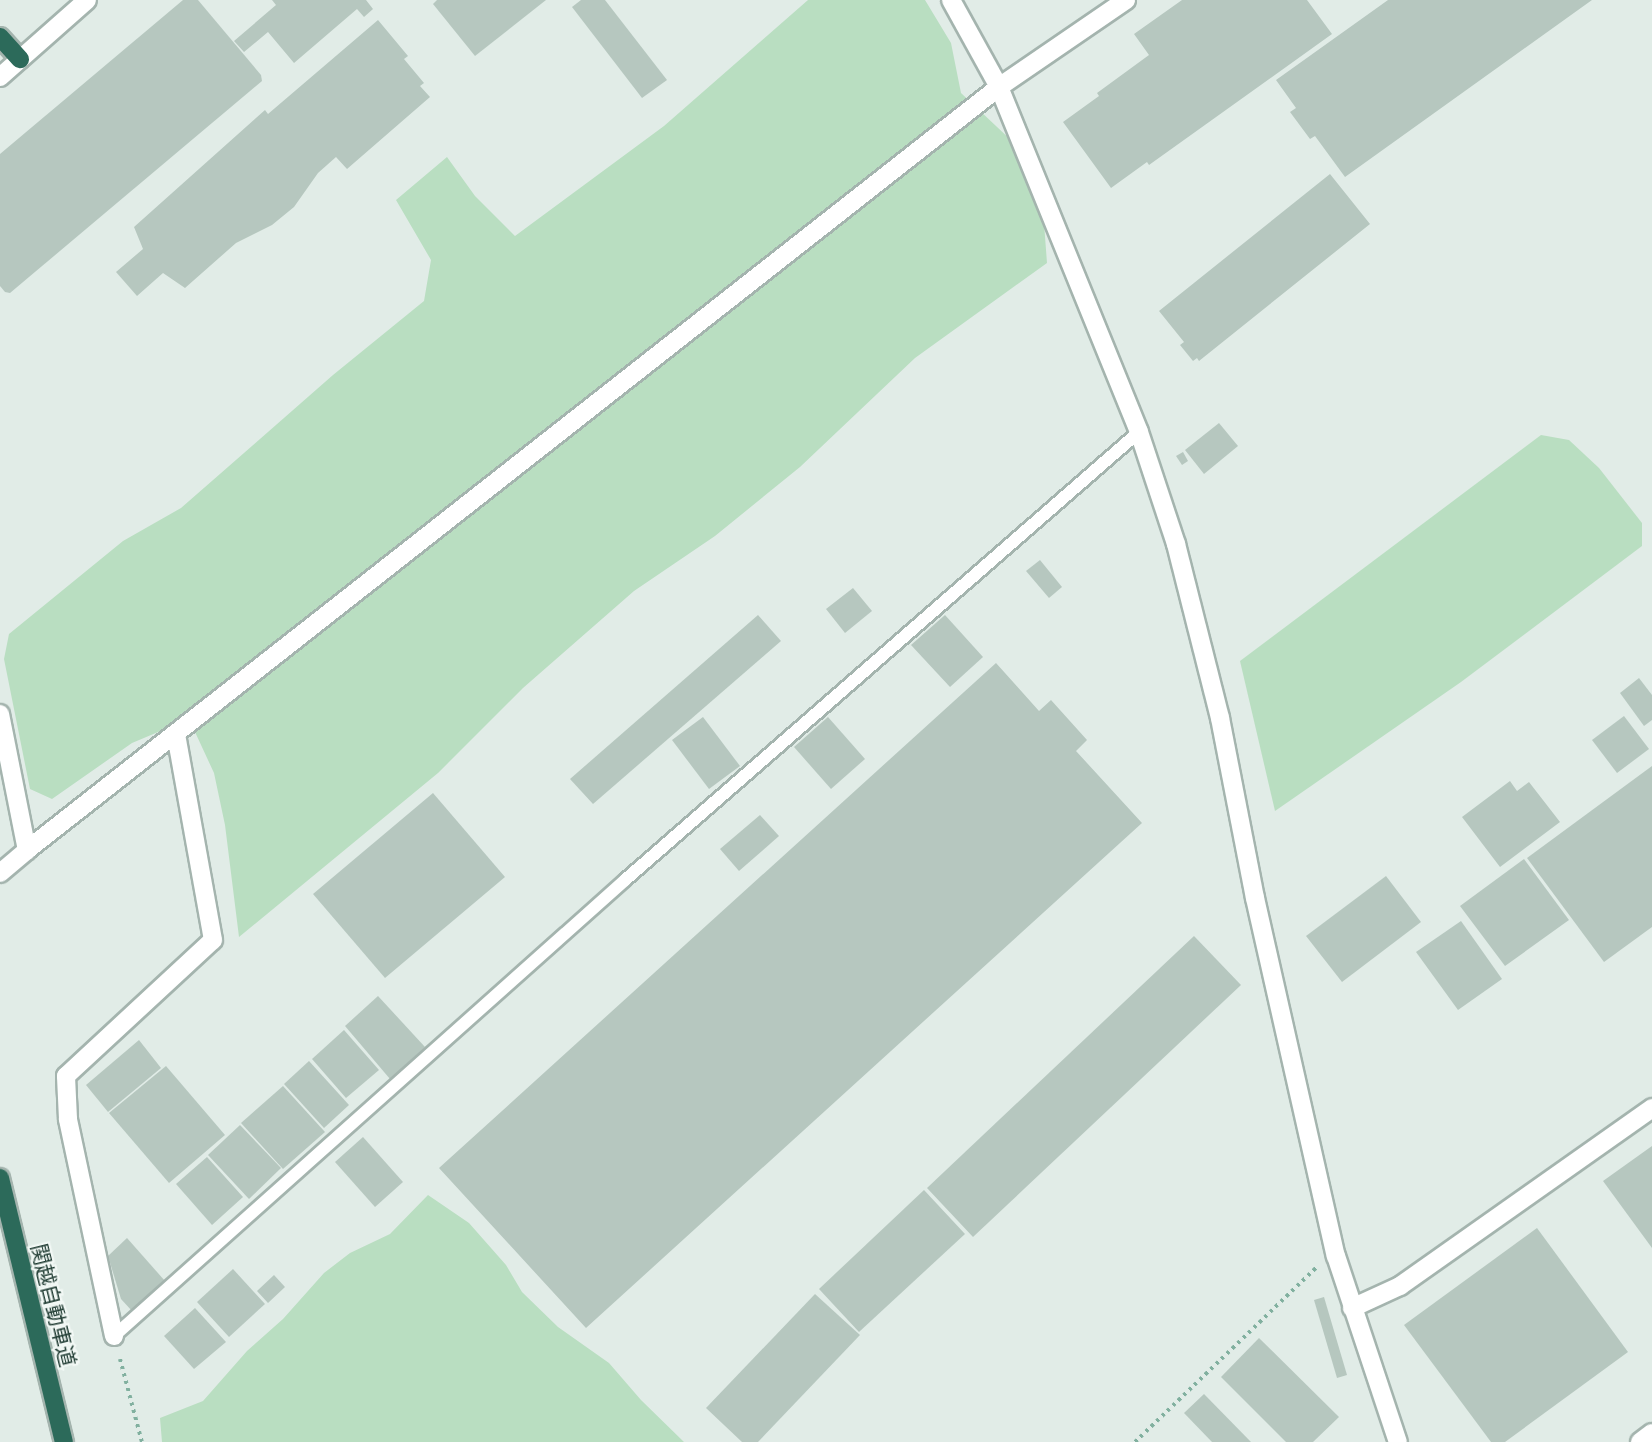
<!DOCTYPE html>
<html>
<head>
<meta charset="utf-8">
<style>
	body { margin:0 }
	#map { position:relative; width:1652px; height:1442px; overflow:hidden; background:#e1ece7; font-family:"Noto Sans","Noto Sans JP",sans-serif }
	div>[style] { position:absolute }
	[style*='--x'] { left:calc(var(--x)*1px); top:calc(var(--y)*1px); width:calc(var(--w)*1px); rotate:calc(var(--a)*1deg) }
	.green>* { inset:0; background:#b9dec1 }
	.building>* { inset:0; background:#b6c7bf }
	.path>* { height:4px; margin-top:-2px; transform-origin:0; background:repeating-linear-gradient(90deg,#81b09f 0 3px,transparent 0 7.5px) }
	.roads { filter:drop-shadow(2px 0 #a4b4ae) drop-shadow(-2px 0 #a4b4ae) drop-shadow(0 2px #a4b4ae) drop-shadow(0 -2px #a4b4ae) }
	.lane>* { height:12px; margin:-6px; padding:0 6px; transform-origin:6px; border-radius:6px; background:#fff }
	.street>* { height:18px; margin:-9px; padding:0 9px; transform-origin:9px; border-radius:9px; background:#fff }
	.secondary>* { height:18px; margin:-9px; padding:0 9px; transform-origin:9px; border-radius:9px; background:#fff }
	.highway>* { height:18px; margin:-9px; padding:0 9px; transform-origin:9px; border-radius:9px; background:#2c6a5a }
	span { translate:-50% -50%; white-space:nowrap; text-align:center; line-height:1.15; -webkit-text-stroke:4.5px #f2f8f5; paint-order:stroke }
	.street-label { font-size:21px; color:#213d34 }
</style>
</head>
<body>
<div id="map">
	<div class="green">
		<div style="clip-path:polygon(808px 0,925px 0,951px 43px,961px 93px,1014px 143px,1044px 223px,1047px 263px,915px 358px,800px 467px,715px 536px,634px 591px,523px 688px,438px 773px,239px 937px,225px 825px,214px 773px,189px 719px,132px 743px,52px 799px,30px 789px,4px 659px,9px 634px,123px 541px,181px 508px,333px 375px,424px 301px,431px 260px,396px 200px,447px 157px,475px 196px,515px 236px,664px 126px)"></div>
		<div style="clip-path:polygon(1541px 435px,1569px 440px,1599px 468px,1642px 523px,1642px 546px,1461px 682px,1275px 811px,1240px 661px)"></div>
		<div style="clip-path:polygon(428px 1195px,469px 1223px,506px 1265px,522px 1292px,558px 1327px,609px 1363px,641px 1400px,684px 1442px,162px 1442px,160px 1418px,203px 1401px,247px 1351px,283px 1319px,324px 1273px,350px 1253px,390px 1234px)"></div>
	</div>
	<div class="building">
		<div style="clip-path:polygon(183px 0,198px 0,261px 75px,262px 81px,10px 293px,5px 292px,0 286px,0 154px)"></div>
		<div style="clip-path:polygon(272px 0,366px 0,373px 9px,364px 17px,357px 9px,294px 63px,268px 32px,244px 52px,234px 41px,276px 5px)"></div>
		<div style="clip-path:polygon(437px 0,546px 0,475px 56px,433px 4px)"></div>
		<div style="clip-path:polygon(581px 0,605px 0,667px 80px,642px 98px,572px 7px)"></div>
		<div style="clip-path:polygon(1182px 0,1307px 0,1332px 34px,1149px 165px,1147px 162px,1111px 188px,1063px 122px,1099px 96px,1097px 93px,1149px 55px,1134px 34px)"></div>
		<div style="clip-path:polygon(1388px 0,1592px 0,1345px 177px,1315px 136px,1310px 139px,1290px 112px,1296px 108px,1276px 80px)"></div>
		<div style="clip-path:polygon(378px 20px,408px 56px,404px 59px,424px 83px,420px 86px,430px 97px,347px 169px,336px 157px,318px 173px,294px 207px,272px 225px,236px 243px,185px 288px,163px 273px,137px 296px,116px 272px,143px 249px,134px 227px,265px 110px,268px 114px)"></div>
		<div style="clip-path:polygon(1330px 174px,1370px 224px,1199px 361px,1197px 358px,1193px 361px,1180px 345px,1184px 342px,1159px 311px)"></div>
		<div style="clip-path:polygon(1219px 423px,1238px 446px,1204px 474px,1185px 450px)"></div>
		<div style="clip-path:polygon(1183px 452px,1188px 461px,1182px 465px,1176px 456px)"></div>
		<div style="clip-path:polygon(1040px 560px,1062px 587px,1049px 598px,1026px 571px)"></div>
		<div style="clip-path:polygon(853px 588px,872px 611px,845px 633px,826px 609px)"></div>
		<div style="clip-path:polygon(758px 615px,781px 641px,593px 804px,570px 779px)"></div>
		<div style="clip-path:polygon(945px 615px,983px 657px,950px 687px,911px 645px)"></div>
		<div style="clip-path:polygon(996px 663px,1039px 711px,1051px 700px,1087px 740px,1076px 751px,1142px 823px,586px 1328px,439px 1168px)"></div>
		<div style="clip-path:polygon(1639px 678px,1652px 695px,1652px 720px,1644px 726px,1620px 693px)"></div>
		<div style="clip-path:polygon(1624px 716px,1649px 749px,1617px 773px,1592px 740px)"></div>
		<div style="clip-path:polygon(703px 717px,740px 766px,709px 789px,672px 740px)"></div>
		<div style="clip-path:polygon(828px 717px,865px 759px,831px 789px,794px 747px)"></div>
		<div style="clip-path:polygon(1652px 766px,1652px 927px,1604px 962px,1527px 858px)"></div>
		<div style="clip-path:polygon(1510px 781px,1517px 791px,1529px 782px,1560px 822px,1500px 867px,1462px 817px)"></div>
		<div style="clip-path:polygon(433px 793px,505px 877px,385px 978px,313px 894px)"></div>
		<div style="clip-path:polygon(760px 815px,779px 836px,739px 871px,720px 849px)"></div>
		<div style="clip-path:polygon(1524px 859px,1569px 920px,1505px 966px,1460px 906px)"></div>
		<div style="clip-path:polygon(1386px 876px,1421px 922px,1342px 982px,1306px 936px)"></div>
		<div style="clip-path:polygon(1461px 921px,1502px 979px,1458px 1010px,1416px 952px)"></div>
		<div style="clip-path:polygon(1194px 936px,1241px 985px,973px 1237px,927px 1188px)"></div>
		<div style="clip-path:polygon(378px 996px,425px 1047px,390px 1079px,345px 1026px)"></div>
		<div style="clip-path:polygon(344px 1030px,379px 1070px,346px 1098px,312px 1059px)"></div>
		<div style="clip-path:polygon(139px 1040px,161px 1068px,108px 1112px,86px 1085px)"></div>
		<div style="clip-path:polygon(309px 1061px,349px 1105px,324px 1128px,284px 1084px)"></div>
		<div style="clip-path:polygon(166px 1066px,225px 1135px,169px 1183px,109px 1113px)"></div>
		<div style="clip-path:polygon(283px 1086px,325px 1132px,283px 1169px,241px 1123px)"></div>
		<div style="clip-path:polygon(240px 1125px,281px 1168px,249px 1199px,208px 1155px)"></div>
		<div style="clip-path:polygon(363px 1137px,403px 1182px,375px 1207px,335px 1162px)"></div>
		<div style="clip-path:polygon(1652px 1146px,1652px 1248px,1603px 1181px)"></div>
		<div style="clip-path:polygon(207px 1157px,243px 1197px,212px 1225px,176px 1184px)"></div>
		<div style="clip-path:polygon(924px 1190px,965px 1234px,859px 1332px,819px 1289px)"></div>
		<div style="clip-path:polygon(1537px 1228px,1628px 1352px,1505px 1442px,1491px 1442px,1404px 1325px)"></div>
		<div style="clip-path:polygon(127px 1238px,165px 1281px,132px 1311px,121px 1299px,108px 1256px)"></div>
		<div style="clip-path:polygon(233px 1269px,265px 1304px,229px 1337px,197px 1302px)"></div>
		<div style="clip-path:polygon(274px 1275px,285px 1287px,268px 1303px,257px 1291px)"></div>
		<div style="clip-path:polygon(815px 1294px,860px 1335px,758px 1442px,742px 1442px,706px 1408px)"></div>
		<div style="clip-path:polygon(1324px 1297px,1347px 1375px,1337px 1378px,1314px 1300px)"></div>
		<div style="clip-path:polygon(195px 1308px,226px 1342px,194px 1369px,164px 1336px)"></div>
		<div style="clip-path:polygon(1259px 1338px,1339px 1417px,1313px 1442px,1286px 1442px,1221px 1377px)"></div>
		<div style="clip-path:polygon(1204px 1394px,1251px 1442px,1212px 1442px,1184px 1413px)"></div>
	</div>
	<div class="path">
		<div style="--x:120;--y:1359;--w:86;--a:75.2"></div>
		<div style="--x:1135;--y:1442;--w:251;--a:-43.9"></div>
	</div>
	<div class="roads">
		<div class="lane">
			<div style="--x:114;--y:1336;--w:685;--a:-41.74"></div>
			<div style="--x:625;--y:880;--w:682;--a:-41.08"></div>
		</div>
		<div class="street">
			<div style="--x:0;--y:77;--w:116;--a:-41.5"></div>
			<div style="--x:0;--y:714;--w:139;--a:78.8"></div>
			<div style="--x:27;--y:850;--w:1236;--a:-38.13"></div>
			<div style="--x:1352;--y:1308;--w:53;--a:-24.6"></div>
			<div style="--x:1400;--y:1286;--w:309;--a:-35.2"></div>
			<div style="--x:114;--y:1336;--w:222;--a:-102"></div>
			<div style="--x:68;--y:1119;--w:43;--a:-92.7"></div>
			<div style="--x:66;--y:1076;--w:200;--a:-42.8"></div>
			<div style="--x:213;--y:940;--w:208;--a:-100.2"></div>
			<div style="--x:1640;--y:1442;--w:15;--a:-37"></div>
		</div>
		<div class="secondary">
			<div style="--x:951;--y:0;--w:99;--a:61.1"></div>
			<div style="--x:999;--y:87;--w:372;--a:67.9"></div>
			<div style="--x:1139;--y:432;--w:118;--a:71.7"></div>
			<div style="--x:1176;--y:544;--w:179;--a:75.8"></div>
			<div style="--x:1220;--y:718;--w:183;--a:79"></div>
			<div style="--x:1255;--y:898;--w:367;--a:77.3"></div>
			<div style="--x:1336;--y:1256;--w:196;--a:71.6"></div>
			<div style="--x:999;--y:87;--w:154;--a:-34.4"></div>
			<div style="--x:0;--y:873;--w:35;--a:-40"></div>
		</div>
		<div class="highway">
			<div style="--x:0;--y:37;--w:30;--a:48"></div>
			<div style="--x:0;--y:1178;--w:272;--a:76.4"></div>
		</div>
	</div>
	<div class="street-label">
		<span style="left:54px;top:1305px;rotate:76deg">関越自動車道</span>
	</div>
</div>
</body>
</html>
